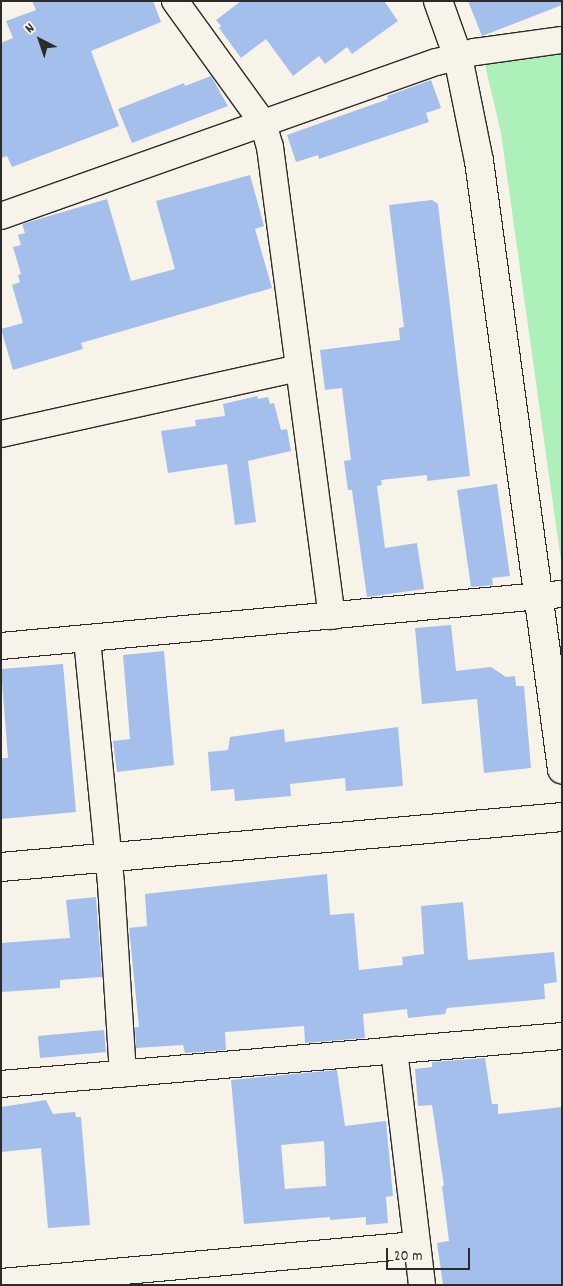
<!DOCTYPE html>
<html>
<head>
<meta charset="utf-8">
<style>
	body { margin:0 }
	#map { position:relative; width:563px; height:1286px; overflow:hidden; background:#f7f3e8; font-family:Dekko,sans-serif }
	div>[style] { position:absolute }
	[style*='--x'] { left:calc(var(--x)*1px); top:calc(var(--y)*1px); width:calc(var(--w)*1px); rotate:calc(var(--a)*1deg) }
	.green>* { inset:0; background:#aef0b9 }
	.building>* { inset:0; background:#a4bfec }
	.roads { filter:drop-shadow(1px 0 #2b2b2b) drop-shadow(-1px 0 #2b2b2b) drop-shadow(0 1px #2b2b2b) drop-shadow(0 -1px #2b2b2b) }
	.street>* { height:26px; margin:-13px; padding:0 13px; transform-origin:13px; border-radius:13px; background:#f7f3e8 }
	.secondary>* { height:28px; margin:-14px; padding:0 14px; transform-origin:14px; border-radius:14px; background:#f7f3e8 }
	span { translate:-50% -50%; white-space:nowrap; text-align:center; line-height:1.15; -webkit-text-stroke:4px #f7f3e8; paint-order:stroke }
	.frame { position:absolute; inset:0; border:2px solid #2b2b2b; pointer-events:none }
	.north { position:absolute; left:15px; top:15px; width:50px; height:50px; -webkit-text-stroke:4px #f7f3e8; paint-order:stroke; rotate:319deg; font-size:14px; font-weight:700; line-height:20px; text-align:center; color:#2b2b2b }
	.north::after { content:''; display:block; margin:auto; width:18px; height:22px; background:#2b2b2b; clip-path:polygon(50% 0,100% 100%,50% 72%,0 100%) }
	.scale { position:absolute; left:386px; top:1248px; width:84px; height:22px; box-sizing:border-box; border:2px solid #2b2b2b; border-top:0; padding-left:6px; font-size:15px; line-height:18px; white-space:nowrap; color:#2b2b2b; -webkit-text-stroke:4px #f7f3e8; paint-order:stroke }
</style>
</head>
<body>
<div id="map">
	<div class="green">
		<div style="clip-path:polygon(562px 53px,562px 568px,501px 133px,485px 65px)"></div>
	</div>
	<div class="building">
		<div style="clip-path:polygon(32px 1px,153px 1px,161px 22px,91px 51px,119px 126px,12px 167px,7px 156px,1px 158px,1px 43px,13px 38px,6px 21px,36px 10px)"></div>
		<div style="clip-path:polygon(241px 1px,384px 1px,398px 21px,352px 54px,347px 47px,325px 64px,319px 56px,293px 76px,266px 39px,241px 58px,219px 28px,221px 26px,216px 20px)"></div>
		<div style="clip-path:polygon(468px 1px,562px 1px,562px 5px,482px 36px)"></div>
		<div style="clip-path:polygon(211px 76px,228px 106px,132px 143px,118px 109px,184px 83px,185px 86px)"></div>
		<div style="clip-path:polygon(431px 80px,441px 108px,426px 113px,429px 122px,319px 159px,318px 155px,296px 162px,287px 135px,388px 99px,387px 96px)"></div>
		<div style="clip-path:polygon(250px 175px,264px 226px,255px 229px,272px 288px,81px 343px,83px 349px,13px 370px,1px 329px,23px 323px,12px 285px,20px 282px,18px 275px,21px 274px,13px 247px,21px 245px,18px 235px,25px 233px,22px 224px,107px 199px,131px 281px,175px 269px,156px 201px)"></div>
		<div style="clip-path:polygon(432px 200px,438px 204px,470px 476px,427px 481px,427px 475px,381px 480px,382px 485px,377px 486px,385px 548px,417px 543px,424px 589px,367px 597px,352px 490px,348px 490px,344px 461px,351px 460px,342px 388px,325px 390px,320px 350px,400px 340px,399px 328px,404px 327px,389px 205px)"></div>
		<div style="clip-path:polygon(257px 396px,258px 399px,268px 397px,270px 404px,274px 403px,281px 430px,287px 429px,291px 451px,248px 461px,256px 522px,235px 525px,227px 464px,168px 473px,161px 431px,196px 426px,195px 420px,225px 416px,223px 404px)"></div>
		<div style="clip-path:polygon(497px 484px,510px 576px,492px 578px,493px 585px,471px 587px,457px 490px)"></div>
		<div style="clip-path:polygon(451px 625px,456px 671px,491px 667px,506px 677px,515px 676px,516px 686px,524px 686px,531px 768px,484px 773px,477px 699px,422px 704px,415px 628px)"></div>
		<div style="clip-path:polygon(164px 651px,174px 765px,117px 772px,113px 741px,130px 739px,123px 655px)"></div>
		<div style="clip-path:polygon(63px 664px,76px 812px,1px 819px,1px 758px,8px 758px,1px 669px)"></div>
		<div style="clip-path:polygon(398px 727px,403px 786px,346px 791px,345px 778px,290px 784px,291px 796px,235px 801px,234px 789px,211px 791px,208px 752px,228px 750px,230px 737px,284px 729px,285px 742px)"></div>
		<div style="clip-path:polygon(327px 874px,330px 915px,354px 913px,359px 970px,403px 965px,402px 957px,424px 954px,421px 906px,463px 902px,468px 960px,554px 952px,557px 982px,544px 984px,545px 999px,447px 1008px,445px 1014px,408px 1018px,407px 1009px,363px 1014px,365px 1038px,305px 1043px,304px 1026px,225px 1032px,226px 1050px,185px 1053px,183px 1045px,136px 1048px,135px 1027px,139px 1027px,129px 928px,147px 926px,145px 894px)"></div>
		<div style="clip-path:polygon(96px 897px,102px 977px,60px 980px,60px 988px,1px 992px,1px 943px,70px 938px,66px 900px)"></div>
		<div style="clip-path:polygon(104px 1030px,106px 1052px,40px 1058px,38px 1036px)"></div>
		<div style="clip-path:polygon(485px 1058px,492px 1104px,498px 1104px,498px 1114px,562px 1107px,562px 1285px,443px 1285px,437px 1243px,449px 1241px,442px 1186px,444px 1186px,432px 1105px,418px 1106px,415px 1069px,432px 1067px,432px 1062px)"></div>
		<div style="clip-path:polygon(evenodd,337px 1070px,345px 1126px,386px 1121px,393px 1196px,386px 1197px,388px 1223px,366px 1225px,366px 1217px,330px 1220px,330px 1217px,244px 1224px,231px 1080px,337px 1070px,324px 1141px,326px 1186px,285px 1189px,281px 1145px,324px 1141px)"></div>
		<div style="clip-path:polygon(46px 1100px,53px 1114px,75px 1112px,76px 1117px,81px 1117px,90px 1225px,48px 1228px,41px 1148px,1px 1152px,1px 1107px)"></div>
	</div>
	<div class="roads">
		<div class="street">
			<div style="--x:175;--y:1;--w:150;--a:54.2"></div>
			<div style="--x:263;--y:123;--w:25;--a:74"></div>
			<div style="--x:270;--y:147;--w:473;--a:82.5"></div>
			<div style="--x:1;--y:216;--w:462;--a:-19.5"></div>
			<div style="--x:437;--y:62;--w:39;--a:-15"></div>
			<div style="--x:475;--y:52;--w:88;--a:-7.9"></div>
			<div style="--x:1;--y:434;--w:304;--a:-12.5"></div>
			<div style="--x:87;--y:639;--w:246;--a:84.4"></div>
			<div style="--x:111;--y:884;--w:190;--a:86.4"></div>
			<div style="--x:1;--y:646;--w:563;--a:-5.3"></div>
			<div style="--x:394;--y:1050;--w:237;--a:83.2"></div>
			<div style="--x:1;--y:1084;--w:563;--a:-4.89"></div>
			<div style="--x:1;--y:1282;--w:417;--a:-5.1"></div>
		</div>
		<div class="secondary">
			<div style="--x:438;--y:1;--w:59;--a:70.3"></div>
			<div style="--x:458;--y:57;--w:106;--a:78.6"></div>
			<div style="--x:479;--y:161;--w:614;--a:82.23"></div>
			<div style="--x:1;--y:867;--w:563;--a:-5.09"></div>
		</div>
	</div>
	<div class="frame"></div>
	<div class="north">N</div>
	<div class="scale">20 m</div>
</div>
</body>
</html>
